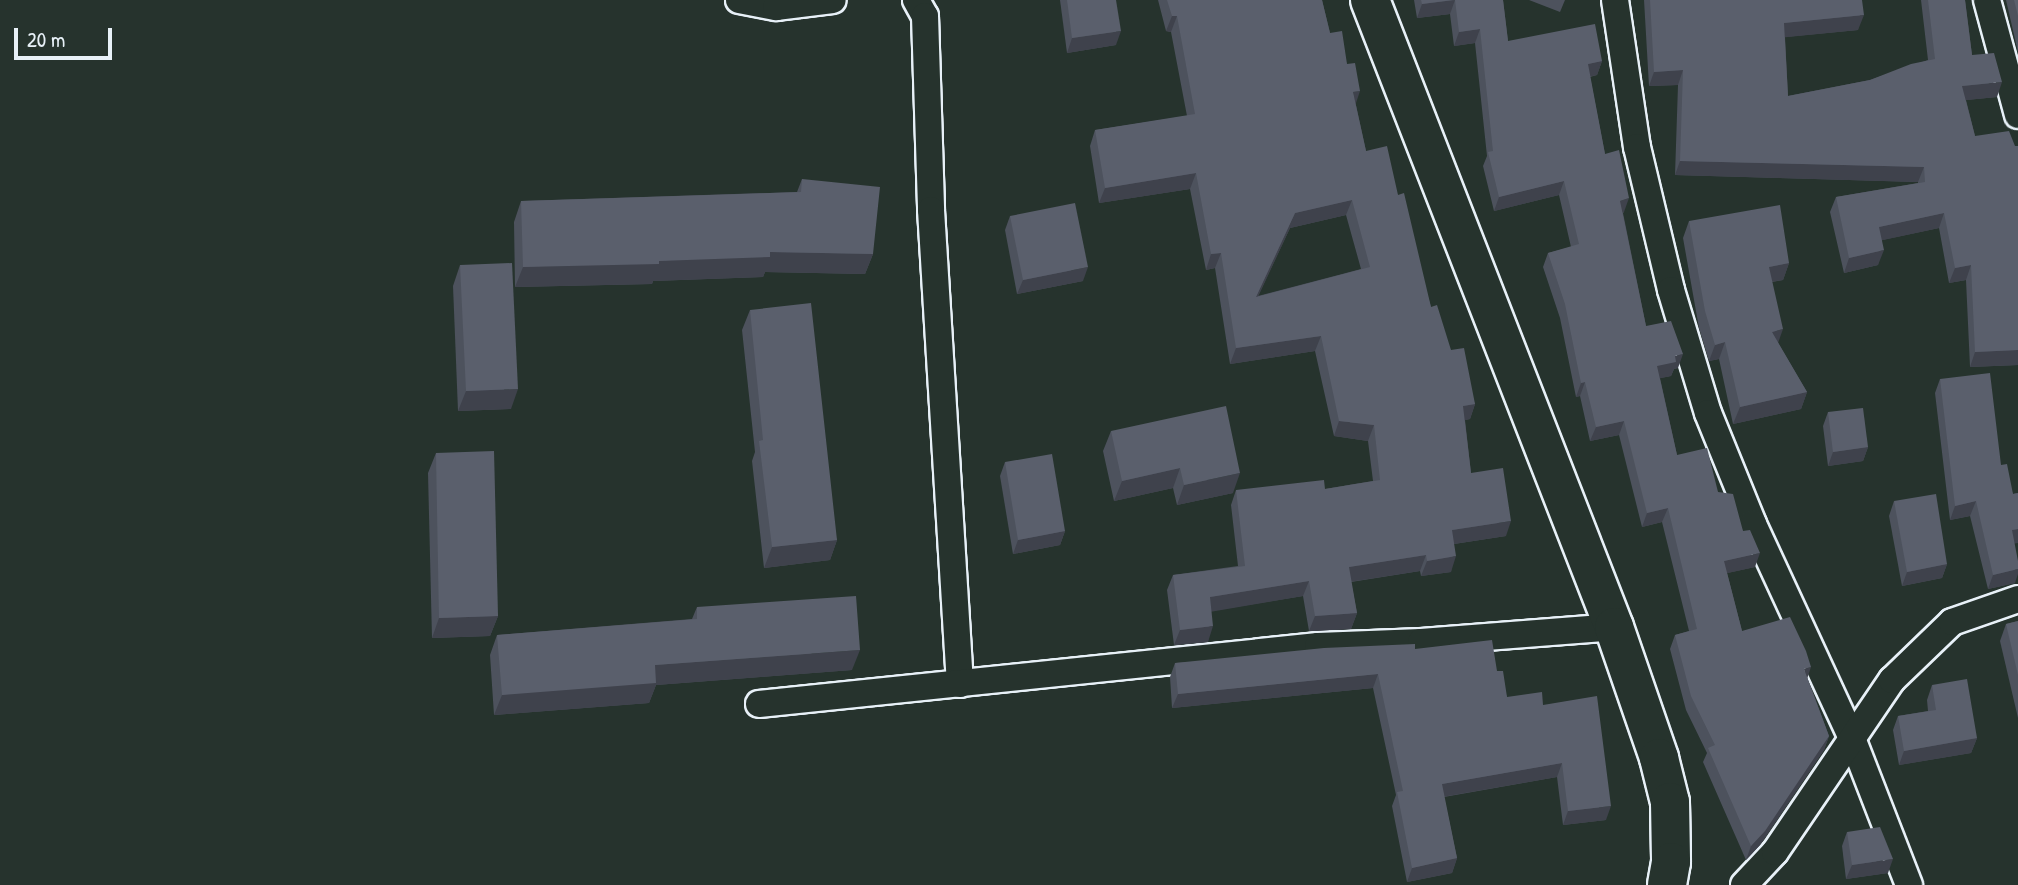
<!DOCTYPE html>
<html>
<head>
<meta charset="utf-8">
<style>
	body { margin:0 }
	#map { position:relative; width:2018px; height:885px; overflow:hidden; background:#26332d; font-family:"Patrick Hand",sans-serif }
	div>[style] { position:absolute }
	[style*='--x'] { left:calc(var(--x)*1px); top:calc(var(--y)*1px); width:calc(var(--w)*1px); rotate:calc(var(--a)*1deg) }
	.roads { filter:drop-shadow(2px 0 #e8f1f8) drop-shadow(-2px 0 #e8f1f8) drop-shadow(0 2px #e8f1f8) drop-shadow(0 -2px #e8f1f8) }
	.street>* { height:26px; margin:-13px; padding:0 13px; transform-origin:13px; border-radius:13px; background:#26332d }
	.highway>* { height:38px; margin:-19px; padding:0 19px; transform-origin:19px; border-radius:19px; background:#26332d }
	.wall>* { inset:0; background:#4d525d }
	.shaded-wall>* { inset:0; background:#3f424c }
	.building>* { inset:0; background:#5a5f6c }
	span { translate:-50% -50%; white-space:nowrap; text-align:center; line-height:1.15; -webkit-text-stroke:5px #26332d; paint-order:stroke }
	.scale { position:absolute; left:14px; top:28px; width:98px; height:32px; box-sizing:border-box; border:4px solid #e8f1f8; border-top:0; padding-left:9px; font-size:21px; line-height:24px; white-space:nowrap; color:#e8f1f8; -webkit-text-stroke:5px #26332d; paint-order:stroke }
</style>
</head>
<body>
<div id="map">
	<div class="roads">
		<div class="street">
			<div style="--x:739;--y:0;--w:38;--a:11"></div>
			<div style="--x:776;--y:7;--w:57;--a:-7"></div>
			<div style="--x:916;--y:0;--w:18;--a:61"></div>
			<div style="--x:925;--y:16;--w:194;--a:88.2"></div>
			<div style="--x:931;--y:210;--w:475;--a:86.5"></div>
			<div style="--x:1615;--y:0;--w:149;--a:81.5"></div>
			<div style="--x:1637;--y:147;--w:147;--a:76.6"></div>
			<div style="--x:1671;--y:290;--w:128;--a:73.3"></div>
			<div style="--x:1708;--y:413;--w:120;--a:67.9"></div>
			<div style="--x:1753;--y:524;--w:236;--a:65.2"></div>
			<div style="--x:1852;--y:738;--w:158;--a:68.8"></div>
			<div style="--x:1987;--y:0;--w:119;--a:74.9"></div>
			<div style="--x:759;--y:704;--w:562;--a:-5.92"></div>
			<div style="--x:1318;--y:646;--w:103;--a:-2.2"></div>
			<div style="--x:1421;--y:642;--w:194;--a:-4.4"></div>
			<div style="--x:1744;--y:885;--w:45;--a:-46.8"></div>
			<div style="--x:1775;--y:852;--w:208;--a:-55.8"></div>
			<div style="--x:1892;--y:680;--w:83;--a:-44"></div>
			<div style="--x:1952;--y:622;--w:70;--a:-19.2"></div>
		</div>
		<div class="highway">
			<div style="--x:1370;--y:0;--w:673;--a:68.74"></div>
			<div style="--x:1614;--y:627;--w:139;--a:71"></div>
			<div style="--x:1659;--y:758;--w:45;--a:76"></div>
			<div style="--x:1670;--y:802;--w:60;--a:89"></div>
			<div style="--x:1671;--y:862;--w:23;--a:100"></div>
		</div>
	</div>
	<div class="wall">
		<div style="clip-path:polygon(1060px 0,1116px 0,1116px 45px,1067px 53px)"></div>
		<div style="clip-path:polygon(evenodd,1158px 0,1322px 0,1330px 33px,1347px 64px,1366px 151px,1398px 195px,1431px 307px,1475px 404px,1470px 419px,1465px 420px,1471px 473px,1506px 536px,1454px 544px,1451px 572px,1421px 576px,1420px 571px,1351px 582px,1357px 613px,1351px 629px,1309px 631px,1303px 596px,1211px 611px,1208px 642px,1174px 645px,1167px 590px,1173px 575px,1238px 566px,1231px 505px,1236px 490px,1325px 489px,1373px 481px,1368px 441px,1334px 436px,1315px 351px,1230px 364px,1215px 268px,1206px 270px,1190px 189px,1099px 203px,1090px 146px,1095px 130px,1187px 116px,1171px 32px,1166px 31px,1158px 0,1346px 215px,1361px 269px,1258px 296px,1290px 228px,1346px 215px)"></div>
		<div style="clip-path:polygon(1414px 0,1503px 0,1508px 41px,1602px 61px,1597px 75px,1590px 77px,1605px 154px,1624px 212px,1623px 213px,1646px 326px,1678px 368px,1674px 369px,1671px 376px,1660px 378px,1677px 455px,1718px 492px,1743px 531px,1755px 567px,1727px 573px,1742px 631px,1807px 677px,1829px 736px,1824px 750px,1760px 845px,1746px 860px,1703px 762px,1707px 753px,1686px 710px,1670px 649px,1675px 635px,1689px 631px,1662px 522px,1642px 527px,1619px 435px,1590px 441px,1580px 396px,1576px 397px,1560px 318px,1543px 267px,1548px 253px,1571px 247px,1559px 195px,1494px 211px,1483px 166px,1487px 156px,1475px 43px,1454px 46px,1450px 14px,1417px 18px)"></div>
		<div style="clip-path:polygon(1529px 0,1565px 0,1560px 12px)"></div>
		<div style="clip-path:polygon(1644px 0,1862px 0,1858px 30px,1785px 37px,1788px 96px,1870px 80px,1928px 60px,1921px 0,1965px 0,1972px 55px,1997px 97px,1966px 100px,1975px 136px,2015px 146px,2018px 146px,2018px 365px,1970px 367px,1966px 280px,1949px 283px,1939px 228px,1882px 240px,1878px 265px,1844px 273px,1830px 212px,1836px 197px,1918px 183px,1918px 182px,1675px 175px,1678px 85px,1649px 86px)"></div>
		<div style="clip-path:polygon(2006px 0,2018px 0,2018px 52px)"></div>
		<div style="clip-path:polygon(802px 179px,873px 254px,865px 274px,765px 272px,763px 277px,653px 281px,652px 284px,515px 287px,514px 222px,521px 201px,797px 192px)"></div>
		<div style="clip-path:polygon(1010px 216px,1083px 281px,1017px 294px,1005px 230px)"></div>
		<div style="clip-path:polygon(1689px 221px,1789px 263px,1783px 280px,1772px 282px,1778px 343px,1807px 392px,1801px 409px,1733px 424px,1719px 359px,1709px 361px,1699px 328px,1683px 238px)"></div>
		<div style="clip-path:polygon(460px 265px,511px 409px,458px 411px,453px 286px)"></div>
		<div style="clip-path:polygon(750px 310px,837px 540px,830px 560px,764px 568px,752px 461px,755px 452px,742px 330px)"></div>
		<div style="clip-path:polygon(1940px 379px,2001px 465px,2013px 494px,2018px 493px,2018px 543px,2014px 543px,2015px 583px,1988px 589px,1970px 516px,1950px 520px,1935px 393px)"></div>
		<div style="clip-path:polygon(1828px 412px,1868px 447px,1863px 461px,1828px 466px,1823px 426px)"></div>
		<div style="clip-path:polygon(1111px 431px,1233px 493px,1177px 505px,1173px 488px,1114px 501px,1103px 451px)"></div>
		<div style="clip-path:polygon(436px 453px,498px 616px,490px 636px,432px 638px,428px 473px)"></div>
		<div style="clip-path:polygon(1005px 462px,1065px 531px,1060px 545px,1013px 554px,1000px 476px)"></div>
		<div style="clip-path:polygon(1894px 501px,1947px 564px,1942px 578px,1902px 586px,1889px 516px)"></div>
		<div style="clip-path:polygon(697px 607px,852px 670px,656px 685px,649px 703px,494px 715px,490px 655px,497px 635px,692px 619px)"></div>
		<div style="clip-path:polygon(2018px 621px,2018px 718px,2000px 641px,2006px 624px)"></div>
		<div style="clip-path:polygon(1415px 649px,1497px 671px,1507px 697px,1543px 705px,1606px 820px,1563px 825px,1557px 777px,1444px 797px,1457px 858px,1452px 873px,1407px 882px,1392px 806px,1396px 795px,1373px 688px,1172px 708px,1170px 677px,1175px 663px)"></div>
		<div style="clip-path:polygon(1932px 685px,1977px 738px,1971px 753px,1899px 765px,1893px 730px,1898px 716px,1928px 711px,1927px 700px)"></div>
		<div style="clip-path:polygon(1847px 832px,1888px 873px,1846px 879px,1842px 846px)"></div>
	</div>
	<div class="shaded-wall">
		<div style="clip-path:polygon(1455px 0,1450px 14px,1417px 18px,1422px 4px)"></div>
		<div style="clip-path:polygon(1864px 15px,1858px 30px,1778px 38px,1784px 23px)"></div>
		<div style="clip-path:polygon(1172px 16px,1177px 16px,1171px 32px,1166px 31px)"></div>
		<div style="clip-path:polygon(1480px 29px,1475px 43px,1454px 46px,1459px 32px)"></div>
		<div style="clip-path:polygon(1121px 31px,1116px 45px,1067px 53px,1072px 38px)"></div>
		<div style="clip-path:polygon(1602px 61px,1597px 75px,1583px 78px,1588px 64px)"></div>
		<div style="clip-path:polygon(1683px 70px,1678px 85px,1649px 86px,1654px 72px)"></div>
		<div style="clip-path:polygon(2002px 82px,1997px 97px,1957px 101px,1962px 86px)"></div>
		<div style="clip-path:polygon(1360px 91px,1355px 106px,1353px 92px)"></div>
		<div style="clip-path:polygon(1680px 161px,1924px 167px,1918px 182px,1675px 175px)"></div>
		<div style="clip-path:polygon(1196px 173px,1190px 189px,1099px 203px,1105px 188px)"></div>
		<div style="clip-path:polygon(1564px 181px,1559px 195px,1494px 211px,1499px 197px)"></div>
		<div style="clip-path:polygon(1629px 198px,1624px 212px,1615px 215px,1620px 201px)"></div>
		<div style="clip-path:polygon(1352px 200px,1346px 215px,1290px 228px,1251px 312px,1256px 297px,1295px 213px)"></div>
		<div style="clip-path:polygon(1944px 213px,1939px 228px,1874px 242px,1879px 227px)"></div>
		<div style="clip-path:polygon(1884px 250px,1878px 265px,1844px 273px,1849px 258px)"></div>
		<div style="clip-path:polygon(770px 252px,873px 254px,865px 274px,765px 272px,763px 277px,653px 281px,652px 284px,515px 287px,523px 267px,659px 261px)"></div>
		<div style="clip-path:polygon(1221px 253px,1215px 268px,1206px 270px,1211px 254px)"></div>
		<div style="clip-path:polygon(1789px 263px,1783px 280px,1763px 283px,1769px 267px)"></div>
		<div style="clip-path:polygon(1971px 265px,1966px 280px,1949px 283px,1955px 268px)"></div>
		<div style="clip-path:polygon(1088px 267px,1083px 281px,1017px 294px,1023px 280px)"></div>
		<div style="clip-path:polygon(1783px 329px,1777px 346px,1772px 332px)"></div>
		<div style="clip-path:polygon(1321px 336px,1315px 351px,1230px 364px,1236px 348px)"></div>
		<div style="clip-path:polygon(1725px 342px,1719px 359px,1709px 361px,1715px 345px)"></div>
		<div style="clip-path:polygon(2018px 350px,2018px 365px,1970px 367px,1975px 352px)"></div>
		<div style="clip-path:polygon(1683px 354px,1678px 368px,1674px 369px,1671px 376px,1652px 380px,1657px 366px,1675px 356px)"></div>
		<div style="clip-path:polygon(1585px 382px,1580px 396px,1576px 397px,1581px 383px)"></div>
		<div style="clip-path:polygon(518px 389px,511px 409px,458px 411px,466px 391px)"></div>
		<div style="clip-path:polygon(1807px 392px,1801px 409px,1733px 424px,1740px 407px)"></div>
		<div style="clip-path:polygon(1475px 404px,1470px 419px,1457px 422px,1463px 406px)"></div>
		<div style="clip-path:polygon(1339px 421px,1374px 425px,1368px 441px,1334px 436px)"></div>
		<div style="clip-path:polygon(1624px 421px,1619px 435px,1590px 441px,1596px 427px)"></div>
		<div style="clip-path:polygon(1868px 447px,1863px 461px,1828px 466px,1833px 452px)"></div>
		<div style="clip-path:polygon(1180px 468px,1173px 488px,1114px 501px,1122px 481px)"></div>
		<div style="clip-path:polygon(1240px 473px,1233px 493px,1177px 505px,1184px 485px)"></div>
		<div style="clip-path:polygon(1976px 501px,1970px 516px,1950px 520px,1955px 506px)"></div>
		<div style="clip-path:polygon(1668px 508px,1662px 522px,1642px 527px,1647px 513px)"></div>
		<div style="clip-path:polygon(1511px 521px,1506px 536px,1447px 545px,1452px 530px)"></div>
		<div style="clip-path:polygon(2018px 529px,2018px 543px,2006px 545px,2012px 530px)"></div>
		<div style="clip-path:polygon(1065px 531px,1060px 545px,1013px 554px,1018px 540px)"></div>
		<div style="clip-path:polygon(837px 540px,830px 560px,764px 568px,772px 547px)"></div>
		<div style="clip-path:polygon(1760px 553px,1755px 567px,1719px 575px,1724px 561px)"></div>
		<div style="clip-path:polygon(1426px 555px,1420px 571px,1343px 583px,1349px 567px)"></div>
		<div style="clip-path:polygon(1456px 556px,1451px 572px,1421px 576px,1427px 561px)"></div>
		<div style="clip-path:polygon(1947px 564px,1942px 578px,1902px 586px,1907px 572px)"></div>
		<div style="clip-path:polygon(2018px 569px,2018px 574px,2015px 583px,1988px 589px,1993px 575px)"></div>
		<div style="clip-path:polygon(1309px 581px,1303px 596px,1204px 613px,1210px 597px)"></div>
		<div style="clip-path:polygon(1357px 613px,1351px 629px,1309px 631px,1315px 616px)"></div>
		<div style="clip-path:polygon(498px 616px,490px 636px,432px 638px,439px 618px)"></div>
		<div style="clip-path:polygon(1213px 626px,1208px 642px,1174px 645px,1180px 630px)"></div>
		<div style="clip-path:polygon(860px 650px,852px 670px,656px 685px,649px 703px,494px 715px,502px 695px,655px 665px)"></div>
		<div style="clip-path:polygon(1811px 667px,1806px 682px,1804px 669px)"></div>
		<div style="clip-path:polygon(1378px 674px,1373px 688px,1172px 708px,1178px 694px)"></div>
		<div style="clip-path:polygon(1829px 736px,1824px 750px,1760px 845px,1746px 860px,1751px 846px)"></div>
		<div style="clip-path:polygon(1977px 738px,1971px 753px,1899px 765px,1904px 751px)"></div>
		<div style="clip-path:polygon(1562px 763px,1557px 777px,1436px 798px,1442px 784px)"></div>
		<div style="clip-path:polygon(1611px 806px,1606px 820px,1563px 825px,1568px 811px)"></div>
		<div style="clip-path:polygon(1457px 858px,1452px 873px,1407px 882px,1412px 868px)"></div>
		<div style="clip-path:polygon(1893px 859px,1888px 873px,1846px 879px,1852px 865px)"></div>
	</div>
	<div class="building">
		<div style="clip-path:polygon(1067px 0,1116px 0,1121px 31px,1072px 38px)"></div>
		<div style="clip-path:polygon(evenodd,1167px 0,1322px 0,1330px 33px,1342px 31px,1347px 64px,1355px 63px,1360px 91px,1353px 92px,1366px 151px,1387px 146px,1398px 195px,1404px 193px,1431px 307px,1437px 305px,1451px 350px,1464px 348px,1475px 404px,1463px 406px,1471px 473px,1503px 468px,1511px 521px,1452px 530px,1456px 556px,1427px 561px,1426px 555px,1349px 567px,1357px 613px,1315px 616px,1309px 581px,1210px 597px,1213px 626px,1180px 630px,1173px 575px,1245px 566px,1236px 490px,1324px 480px,1325px 489px,1380px 480px,1374px 425px,1339px 421px,1321px 336px,1236px 348px,1221px 253px,1211px 254px,1196px 173px,1105px 188px,1095px 130px,1195px 114px,1177px 16px,1172px 16px,1167px 0,1352px 200px,1370px 267px,1256px 297px,1295px 213px,1352px 200px)"></div>
		<div style="clip-path:polygon(1421px 0,1453px 0,1422px 4px)"></div>
		<div style="clip-path:polygon(1455px 0,1503px 0,1508px 41px,1595px 24px,1602px 61px,1588px 64px,1605px 154px,1619px 150px,1629px 198px,1620px 201px,1646px 326px,1671px 321px,1683px 354px,1675px 356px,1676px 362px,1657px 366px,1677px 455px,1707px 448px,1718px 492px,1733px 494px,1743px 531px,1750px 530px,1760px 553px,1724px 561px,1742px 631px,1790px 617px,1806px 651px,1811px 667px,1804px 669px,1829px 736px,1765px 831px,1751px 846px,1708px 748px,1715px 745px,1691px 696px,1675px 635px,1697px 629px,1668px 508px,1647px 513px,1624px 421px,1596px 427px,1585px 382px,1581px 383px,1565px 304px,1548px 253px,1579px 244px,1564px 181px,1499px 197px,1488px 152px,1493px 151px,1480px 29px,1459px 32px)"></div>
		<div style="clip-path:polygon(1650px 0,1862px 0,1864px 15px,1784px 23px,1788px 96px,1870px 80px,1911px 64px,1935px 59px,1928px 0,1965px 0,1972px 55px,1994px 53px,2002px 82px,1962px 86px,1975px 136px,2009px 131px,2015px 146px,2018px 146px,2018px 350px,1975px 352px,1971px 265px,1955px 268px,1944px 213px,1879px 227px,1884px 250px,1849px 258px,1836px 197px,1925px 182px,1924px 167px,1680px 161px,1683px 70px,1654px 72px)"></div>
		<div style="clip-path:polygon(2014px 0,2018px 0,2018px 16px)"></div>
		<div style="clip-path:polygon(802px 179px,880px 187px,873px 254px,770px 252px,770px 257px,659px 261px,659px 264px,523px 267px,521px 201px,801px 192px)"></div>
		<div style="clip-path:polygon(1075px 203px,1088px 267px,1023px 280px,1010px 216px)"></div>
		<div style="clip-path:polygon(1780px 205px,1789px 263px,1769px 267px,1783px 329px,1772px 332px,1807px 392px,1740px 407px,1725px 342px,1715px 345px,1705px 311px,1689px 221px)"></div>
		<div style="clip-path:polygon(512px 263px,518px 389px,466px 391px,460px 265px)"></div>
		<div style="clip-path:polygon(811px 303px,837px 540px,772px 547px,759px 441px,763px 440px,750px 310px)"></div>
		<div style="clip-path:polygon(1990px 373px,2001px 465px,2007px 464px,2013px 494px,2018px 493px,2018px 529px,2012px 530px,2018px 561px,2018px 569px,1993px 575px,1976px 501px,1955px 506px,1940px 379px)"></div>
		<div style="clip-path:polygon(1226px 406px,1240px 473px,1184px 485px,1180px 468px,1122px 481px,1111px 431px)"></div>
		<div style="clip-path:polygon(1863px 408px,1868px 447px,1833px 452px,1828px 412px)"></div>
		<div style="clip-path:polygon(494px 451px,498px 616px,439px 618px,436px 453px)"></div>
		<div style="clip-path:polygon(1052px 454px,1065px 531px,1018px 540px,1005px 462px)"></div>
		<div style="clip-path:polygon(1936px 494px,1947px 564px,1907px 572px,1894px 501px)"></div>
		<div style="clip-path:polygon(856px 596px,860px 650px,655px 665px,656px 683px,502px 695px,497px 635px,697px 619px,697px 607px)"></div>
		<div style="clip-path:polygon(2018px 621px,2018px 675px,2006px 624px)"></div>
		<div style="clip-path:polygon(1492px 640px,1497px 671px,1503px 671px,1507px 697px,1542px 692px,1543px 705px,1597px 696px,1611px 806px,1568px 811px,1562px 763px,1442px 784px,1457px 858px,1412px 868px,1397px 792px,1403px 791px,1378px 674px,1178px 694px,1175px 663px,1324px 648px,1415px 644px,1415px 649px)"></div>
		<div style="clip-path:polygon(1967px 679px,1977px 738px,1904px 751px,1898px 716px,1936px 710px,1932px 685px)"></div>
		<div style="clip-path:polygon(1880px 827px,1893px 859px,1852px 865px,1847px 832px)"></div>
	</div>
	<div class="scale">20 m</div>
</div>
</body>
</html>
